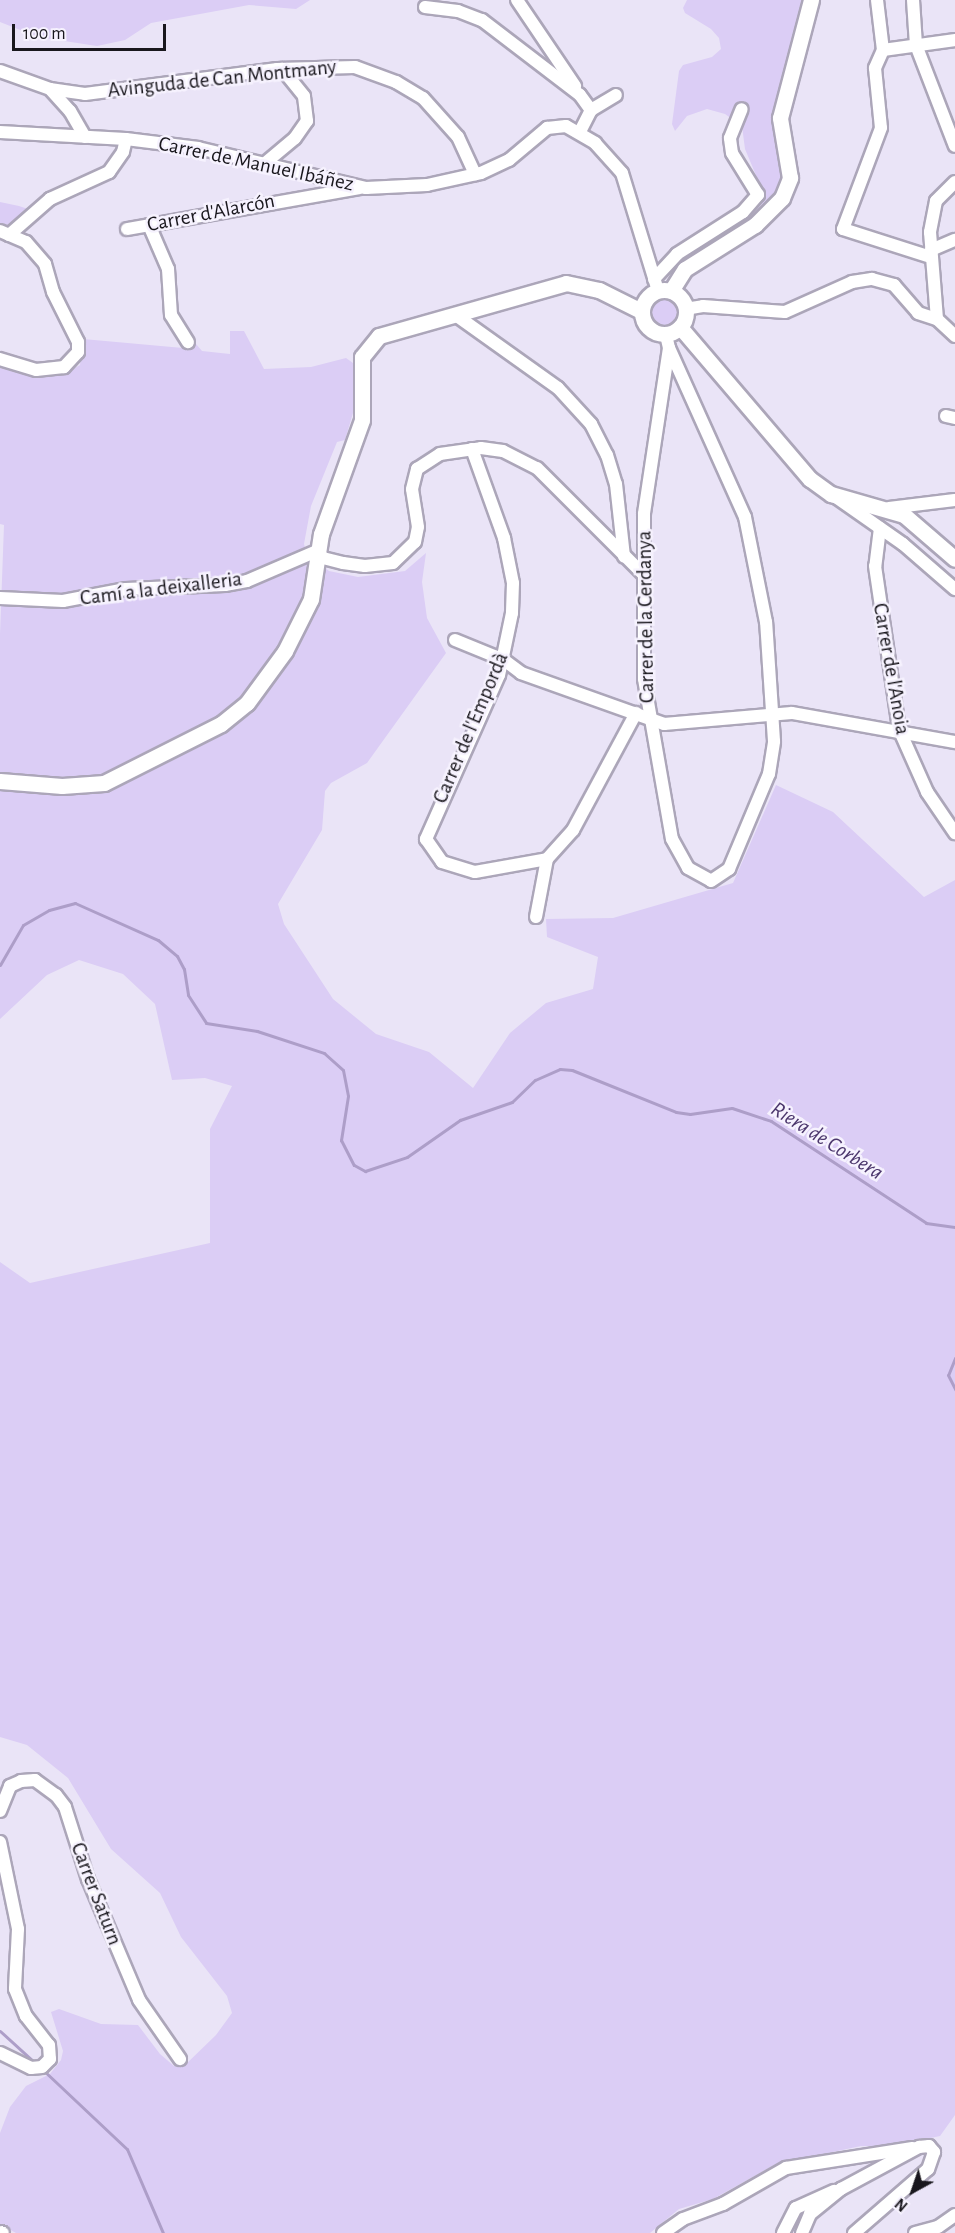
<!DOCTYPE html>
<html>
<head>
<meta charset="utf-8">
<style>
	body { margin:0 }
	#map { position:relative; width:955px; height:2233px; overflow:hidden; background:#eae4f7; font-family:"Alegreya Sans",sans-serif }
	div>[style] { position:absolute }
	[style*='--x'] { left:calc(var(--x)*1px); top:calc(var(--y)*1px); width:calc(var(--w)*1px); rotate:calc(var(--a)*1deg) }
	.green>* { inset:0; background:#dbcdf5 }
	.round { border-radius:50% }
	.stream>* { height:3px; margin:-1.5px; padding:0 1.5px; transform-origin:1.5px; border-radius:1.5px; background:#ad9ec8 }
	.roads { filter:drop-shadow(2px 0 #aca6b9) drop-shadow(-2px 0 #aca6b9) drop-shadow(0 2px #aca6b9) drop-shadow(0 -2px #aca6b9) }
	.minor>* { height:12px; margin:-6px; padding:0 6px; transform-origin:6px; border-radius:6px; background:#fff }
	.tertiary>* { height:15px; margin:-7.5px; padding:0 7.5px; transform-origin:7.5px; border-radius:7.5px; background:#fff }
	.tertiary>.ring { margin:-7.5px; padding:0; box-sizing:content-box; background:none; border:15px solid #fff; border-radius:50% }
	span { translate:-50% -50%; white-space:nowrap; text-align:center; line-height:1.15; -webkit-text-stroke:5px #f6f2fe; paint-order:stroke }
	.street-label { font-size:21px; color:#19171d }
	.water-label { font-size:22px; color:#4c376d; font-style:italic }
	.north { position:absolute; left:883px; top:2161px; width:60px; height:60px; -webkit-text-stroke:4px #f6f2fe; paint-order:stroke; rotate:220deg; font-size:16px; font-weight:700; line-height:24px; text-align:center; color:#19171d }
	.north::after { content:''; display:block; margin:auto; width:21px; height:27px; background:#19171d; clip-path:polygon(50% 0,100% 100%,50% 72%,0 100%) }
	.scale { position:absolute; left:12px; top:24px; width:154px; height:27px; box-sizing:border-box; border:3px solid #19171d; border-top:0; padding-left:8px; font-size:18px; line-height:21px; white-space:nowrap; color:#19171d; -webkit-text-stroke:4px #f6f2fe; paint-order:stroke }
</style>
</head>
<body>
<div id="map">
	<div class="green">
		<div style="clip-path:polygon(0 0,310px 0,296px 9px,249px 5px,151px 23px,125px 40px,97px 46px,38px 37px,0 22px)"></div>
		<div style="clip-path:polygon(687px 0,816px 0,789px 100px,786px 127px,794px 181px,791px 197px,785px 205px,697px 266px,683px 257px,747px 216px,763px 192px,745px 149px,742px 126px,725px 114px,707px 109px,687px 116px,675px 131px,672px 124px,679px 71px,683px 65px,712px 57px,721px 49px,719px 38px,711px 29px,685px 13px,683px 8px)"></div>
		<div style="clip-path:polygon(0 202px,19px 206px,28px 209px,7px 230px,0 227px)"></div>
		<div class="round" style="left:650px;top:299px;width:28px;height:28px"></div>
		<div style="clip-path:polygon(230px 331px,244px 331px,264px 369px,311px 367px,346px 358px,353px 363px,353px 413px,345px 440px,337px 442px,311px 506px,304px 544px,307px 554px,329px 571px,358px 577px,405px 571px,426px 553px,422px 582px,427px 618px,446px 653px,367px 763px,331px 783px,325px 791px,322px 830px,278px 904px,284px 924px,333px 999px,376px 1034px,429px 1052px,473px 1088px,510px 1033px,546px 1003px,593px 989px,598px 957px,547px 937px,546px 919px,613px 918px,733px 883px,776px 785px,833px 812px,924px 897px,955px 880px,955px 2115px,940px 2136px,892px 2146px,861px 2146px,776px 2164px,713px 2199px,679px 2209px,650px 2233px,16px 2233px,0 2224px,0 2133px,10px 2107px,26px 2086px,50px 2074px,61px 2060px,63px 2051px,51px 2012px,59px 2009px,101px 2024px,138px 2025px,160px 2054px,174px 2066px,183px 2067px,216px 2035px,232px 2013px,227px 1996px,181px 1937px,160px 1893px,111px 1849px,68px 1778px,27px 1745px,0 1737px,0 1262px,30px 1283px,210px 1243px,210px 1129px,232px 1086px,205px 1078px,172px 1080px,155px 1004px,123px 974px,79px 960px,47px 975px,0 1019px,0 634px,4px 525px,0 524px,0 367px,33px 376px,64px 374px,80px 365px,83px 339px,183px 348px,196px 344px,202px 351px,230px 354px)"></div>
	</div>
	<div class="stream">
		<div style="--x:0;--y:965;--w:46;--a:-60.1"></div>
		<div style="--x:23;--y:925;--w:30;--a:-30"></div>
		<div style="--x:49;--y:910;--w:27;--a:-15"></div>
		<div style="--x:75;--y:903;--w:91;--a:24"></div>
		<div style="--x:158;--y:940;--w:25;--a:40"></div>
		<div style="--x:177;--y:956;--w:15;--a:62"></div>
		<div style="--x:184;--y:969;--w:26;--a:81"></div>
		<div style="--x:188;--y:995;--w:33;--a:57"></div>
		<div style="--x:206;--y:1023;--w:52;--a:8.9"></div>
		<div style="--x:257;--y:1031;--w:71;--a:18.2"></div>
		<div style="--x:324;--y:1053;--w:25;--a:42"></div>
		<div style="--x:343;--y:1070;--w:26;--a:79"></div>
		<div style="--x:348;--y:1096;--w:45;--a:99"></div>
		<div style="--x:341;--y:1140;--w:28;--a:63"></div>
		<div style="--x:354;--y:1165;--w:13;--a:29"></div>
		<div style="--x:365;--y:1171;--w:44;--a:-18.4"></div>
		<div style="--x:407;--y:1157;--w:65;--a:-34.9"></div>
		<div style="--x:460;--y:1120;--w:55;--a:-19.1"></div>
		<div style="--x:512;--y:1102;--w:32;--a:-44"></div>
		<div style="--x:535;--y:1080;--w:27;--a:-24"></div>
		<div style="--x:560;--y:1069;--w:12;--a:5"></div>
		<div style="--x:572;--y:1070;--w:112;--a:22"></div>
		<div style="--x:676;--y:1112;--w:14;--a:8"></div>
		<div style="--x:690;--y:1114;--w:42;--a:-8.1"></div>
		<div style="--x:732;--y:1108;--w:41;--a:18.4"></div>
		<div style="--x:771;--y:1121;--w:186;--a:33.3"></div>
		<div style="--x:926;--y:1223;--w:29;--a:8"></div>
		<div style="--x:955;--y:1358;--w:18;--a:112"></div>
		<div style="--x:948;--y:1375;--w:16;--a:63"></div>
		<div style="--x:0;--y:2031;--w:47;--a:42.4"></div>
		<div style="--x:42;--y:2069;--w:117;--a:43.3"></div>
		<div style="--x:127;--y:2149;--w:91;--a:66.8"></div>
	</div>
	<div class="roads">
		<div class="minor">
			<div style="--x:517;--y:0;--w:104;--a:56"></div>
			<div style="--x:877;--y:0;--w:50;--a:83.2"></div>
			<div style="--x:883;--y:50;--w:20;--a:114"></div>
			<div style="--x:875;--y:68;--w:60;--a:84.3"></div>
			<div style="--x:881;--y:128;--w:108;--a:110.6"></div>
			<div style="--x:843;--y:229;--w:92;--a:17.7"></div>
			<div style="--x:913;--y:0;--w:45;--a:86.2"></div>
			<div style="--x:916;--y:45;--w:108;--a:68.9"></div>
			<div style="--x:425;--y:7;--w:33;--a:7"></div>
			<div style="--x:458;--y:11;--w:26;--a:21"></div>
			<div style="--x:482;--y:20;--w:123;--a:37.4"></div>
			<div style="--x:580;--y:95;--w:19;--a:54"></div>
			<div style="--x:591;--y:110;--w:25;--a:117"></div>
			<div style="--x:883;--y:50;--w:73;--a:-7.9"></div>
			<div style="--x:0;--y:71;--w:53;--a:19.8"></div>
			<div style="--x:50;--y:89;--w:35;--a:8"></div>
			<div style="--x:85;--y:94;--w:194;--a:-7.4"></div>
			<div style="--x:277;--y:69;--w:78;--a:-1.5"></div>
			<div style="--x:355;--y:67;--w:44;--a:20.1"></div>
			<div style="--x:396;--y:82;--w:31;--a:31"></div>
			<div style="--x:423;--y:98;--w:52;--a:48.1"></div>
			<div style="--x:458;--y:137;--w:41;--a:65.3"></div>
			<div style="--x:50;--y:89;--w:30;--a:48"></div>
			<div style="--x:70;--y:111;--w:30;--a:60"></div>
			<div style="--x:591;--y:110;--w:29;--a:-31"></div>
			<div style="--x:0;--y:132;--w:126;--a:3.2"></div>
			<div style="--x:126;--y:139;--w:73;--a:7.1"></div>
			<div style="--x:198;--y:148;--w:173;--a:13.4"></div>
			<div style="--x:366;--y:188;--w:61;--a:-2.8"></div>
			<div style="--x:427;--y:185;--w:55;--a:-12.5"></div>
			<div style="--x:481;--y:173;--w:31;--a:-25"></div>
			<div style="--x:509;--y:160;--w:50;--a:-40.1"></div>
			<div style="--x:547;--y:128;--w:19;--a:-6"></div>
			<div style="--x:566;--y:126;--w:34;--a:30"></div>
			<div style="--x:595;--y:143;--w:40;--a:48"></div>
			<div style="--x:622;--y:173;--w:123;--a:73"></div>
			<div style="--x:264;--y:164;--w:40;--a:-40"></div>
			<div style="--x:295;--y:138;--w:21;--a:-55"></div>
			<div style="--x:307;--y:121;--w:25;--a:-97"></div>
			<div style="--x:304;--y:96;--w:35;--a:-129"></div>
			<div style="--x:955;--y:182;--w:27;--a:135"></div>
			<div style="--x:936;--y:201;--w:32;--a:101"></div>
			<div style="--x:930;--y:232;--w:87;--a:85.4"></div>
			<div style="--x:937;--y:319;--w:25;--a:43"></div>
			<div style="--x:149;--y:225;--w:48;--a:66.6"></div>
			<div style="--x:168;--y:269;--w:46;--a:86.3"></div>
			<div style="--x:171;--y:315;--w:32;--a:58"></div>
			<div style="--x:127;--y:229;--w:236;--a:-10"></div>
			<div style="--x:0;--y:231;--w:28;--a:23"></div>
			<div style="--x:26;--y:242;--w:29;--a:49"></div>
			<div style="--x:45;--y:264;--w:29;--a:74"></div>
			<div style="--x:53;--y:292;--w:56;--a:63.4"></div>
			<div style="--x:78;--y:342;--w:10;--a:90"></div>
			<div style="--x:78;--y:352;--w:21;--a:133"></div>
			<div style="--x:64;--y:367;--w:28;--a:174"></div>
			<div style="--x:36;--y:370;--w:38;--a:-163"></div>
			<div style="--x:9;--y:235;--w:55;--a:-41.3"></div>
			<div style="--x:50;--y:199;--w:65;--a:-24.6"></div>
			<div style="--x:109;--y:172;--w:24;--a:-55"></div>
			<div style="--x:123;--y:152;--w:13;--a:-77"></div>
			<div style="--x:931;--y:250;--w:26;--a:-23"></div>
			<div style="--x:654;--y:279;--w:34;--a:-47"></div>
			<div style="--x:677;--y:254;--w:78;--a:-32.5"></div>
			<div style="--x:743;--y:212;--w:23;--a:-49"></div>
			<div style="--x:758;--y:195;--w:49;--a:-121.8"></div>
			<div style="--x:732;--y:153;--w:15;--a:-98"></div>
			<div style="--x:730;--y:138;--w:31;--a:-68"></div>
			<div style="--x:685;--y:309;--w:18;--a:-9"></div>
			<div style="--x:703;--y:306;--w:82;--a:4.2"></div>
			<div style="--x:785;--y:312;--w:73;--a:-24.1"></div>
			<div style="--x:852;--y:282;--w:20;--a:-9"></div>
			<div style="--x:872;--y:279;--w:23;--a:15"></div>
			<div style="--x:894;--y:285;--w:37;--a:49"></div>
			<div style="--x:918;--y:313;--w:20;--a:18"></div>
			<div style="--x:457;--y:316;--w:124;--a:35.5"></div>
			<div style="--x:558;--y:388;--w:49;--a:47.5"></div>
			<div style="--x:591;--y:424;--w:35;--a:63"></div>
			<div style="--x:607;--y:455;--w:30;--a:73"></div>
			<div style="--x:616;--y:484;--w:73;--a:83.7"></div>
			<div style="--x:666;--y:335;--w:13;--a:77"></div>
			<div style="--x:669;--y:348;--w:168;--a:98.6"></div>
			<div style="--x:644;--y:514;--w:165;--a:90"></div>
			<div style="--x:644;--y:679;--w:162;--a:80.1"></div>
			<div style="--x:672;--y:839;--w:33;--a:61"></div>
			<div style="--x:688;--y:868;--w:26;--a:29"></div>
			<div style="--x:711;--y:881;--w:22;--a:-34"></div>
			<div style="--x:729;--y:869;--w:103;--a:-67.2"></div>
			<div style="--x:769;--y:774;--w:33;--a:-81"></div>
			<div style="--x:774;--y:741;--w:119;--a:-93.8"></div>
			<div style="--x:766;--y:622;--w:107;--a:-101.3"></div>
			<div style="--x:745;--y:517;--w:185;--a:-114.2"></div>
			<div style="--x:946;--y:416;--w:9;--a:13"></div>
			<div style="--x:472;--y:449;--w:95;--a:70.2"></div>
			<div style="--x:504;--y:538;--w:46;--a:78.7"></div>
			<div style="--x:513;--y:583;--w:30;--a:92"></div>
			<div style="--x:512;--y:613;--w:63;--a:101.8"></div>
			<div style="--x:499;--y:675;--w:180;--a:114"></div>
			<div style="--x:426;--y:839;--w:28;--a:55"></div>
			<div style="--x:442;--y:862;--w:34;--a:17"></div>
			<div style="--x:475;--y:872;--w:73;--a:-10.2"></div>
			<div style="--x:833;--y:495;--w:85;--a:35"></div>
			<div style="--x:903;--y:544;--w:69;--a:40.9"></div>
			<div style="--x:889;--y:508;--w:66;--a:-6.9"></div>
			<div style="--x:880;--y:528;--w:38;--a:97"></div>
			<div style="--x:875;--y:566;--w:165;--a:81.6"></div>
			<div style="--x:899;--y:729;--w:69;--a:66"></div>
			<div style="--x:927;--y:792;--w:50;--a:55.7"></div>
			<div style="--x:0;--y:598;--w:63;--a:2.7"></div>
			<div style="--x:63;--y:601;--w:64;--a:-10.8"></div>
			<div style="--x:126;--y:589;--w:99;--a:-2.3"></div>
			<div style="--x:225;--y:585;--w:22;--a:-10"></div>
			<div style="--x:247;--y:581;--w:76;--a:-23.2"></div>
			<div style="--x:317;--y:551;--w:9;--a:49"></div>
			<div style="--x:323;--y:558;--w:21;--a:14"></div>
			<div style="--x:343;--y:563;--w:22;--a:8"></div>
			<div style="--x:365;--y:566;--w:28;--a:-6"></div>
			<div style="--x:393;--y:563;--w:30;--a:-44"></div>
			<div style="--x:415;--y:542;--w:15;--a:-79"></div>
			<div style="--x:418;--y:527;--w:38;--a:-99"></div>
			<div style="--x:412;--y:489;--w:21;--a:-76"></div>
			<div style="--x:417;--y:469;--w:27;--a:-33"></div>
			<div style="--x:440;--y:454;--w:41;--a:-8.3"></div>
			<div style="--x:481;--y:448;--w:22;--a:8"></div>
			<div style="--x:503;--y:451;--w:38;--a:27"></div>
			<div style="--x:537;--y:468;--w:151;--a:45"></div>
			<div style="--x:455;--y:640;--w:53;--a:22.2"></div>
			<div style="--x:504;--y:660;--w:21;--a:37"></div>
			<div style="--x:521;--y:673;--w:152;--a:19.6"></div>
			<div style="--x:664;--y:724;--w:128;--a:-4.9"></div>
			<div style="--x:792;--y:713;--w:166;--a:10.1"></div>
			<div style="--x:536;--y:917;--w:59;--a:-79.3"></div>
			<div style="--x:547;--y:859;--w:39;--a:-48"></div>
			<div style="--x:573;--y:830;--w:133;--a:-61.7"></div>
			<div style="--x:0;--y:1811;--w:27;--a:-68"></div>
			<div style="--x:10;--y:1786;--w:12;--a:-24"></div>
			<div style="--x:21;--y:1781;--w:14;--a:-4"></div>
			<div style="--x:35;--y:1780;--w:26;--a:36"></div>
			<div style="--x:56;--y:1795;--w:15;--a:53"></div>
			<div style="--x:65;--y:1807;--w:76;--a:72.3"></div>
			<div style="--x:88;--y:1879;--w:131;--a:67.1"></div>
			<div style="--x:139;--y:2000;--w:72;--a:55.2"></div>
			<div style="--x:0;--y:1842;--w:89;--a:78.3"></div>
			<div style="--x:18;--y:1929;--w:60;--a:92.9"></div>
			<div style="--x:15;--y:1989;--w:29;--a:68"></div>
			<div style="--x:26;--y:2016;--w:37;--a:52"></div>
			<div style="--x:49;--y:2045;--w:14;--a:86"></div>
			<div style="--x:50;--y:2059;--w:11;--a:135"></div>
			<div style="--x:42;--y:2067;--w:11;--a:175"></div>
			<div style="--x:31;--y:2068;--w:34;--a:-154"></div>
			<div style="--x:0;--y:2232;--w:3;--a:18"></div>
			<div style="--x:663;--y:2233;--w:24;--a:-35"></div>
			<div style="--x:683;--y:2219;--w:43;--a:-20.6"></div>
			<div style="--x:723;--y:2204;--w:73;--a:-29.7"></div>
			<div style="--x:786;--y:2168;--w:128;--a:-9"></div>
			<div style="--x:783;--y:2233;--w:28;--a:-63"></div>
			<div style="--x:796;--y:2208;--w:42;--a:-24.1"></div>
			<div style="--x:802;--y:2233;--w:21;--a:-67"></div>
			<div style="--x:810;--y:2214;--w:40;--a:-39"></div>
			<div style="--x:841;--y:2189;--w:89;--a:-28.3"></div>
			<div style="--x:919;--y:2147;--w:10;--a:-6"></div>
			<div style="--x:929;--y:2146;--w:8;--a:50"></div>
			<div style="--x:934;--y:2152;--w:18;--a:109"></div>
			<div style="--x:928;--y:2169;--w:98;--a:139.1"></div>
			<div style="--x:915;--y:2233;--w:24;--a:-15"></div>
			<div style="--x:938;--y:2227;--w:21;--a:-35"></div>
		</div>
		<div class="tertiary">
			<div class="ring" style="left:642px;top:290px;width:29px;height:29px"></div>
			<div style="--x:671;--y:291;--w:26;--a:-58"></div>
			<div style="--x:685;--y:269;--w:83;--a:-32.2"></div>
			<div style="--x:755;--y:225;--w:38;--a:-45"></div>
			<div style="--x:782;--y:198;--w:22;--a:-68"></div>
			<div style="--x:790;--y:178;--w:61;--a:-99.5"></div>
			<div style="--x:780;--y:118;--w:122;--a:-75.3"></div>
			<div style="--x:680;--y:327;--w:200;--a:49.5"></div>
			<div style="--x:810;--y:479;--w:26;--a:36"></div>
			<div style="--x:831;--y:494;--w:76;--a:16"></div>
			<div style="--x:904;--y:515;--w:67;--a:40.8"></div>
			<div style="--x:0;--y:781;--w:62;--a:4.6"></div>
			<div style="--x:62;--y:786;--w:42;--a:-4.1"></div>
			<div style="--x:104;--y:783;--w:131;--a:-26.8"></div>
			<div style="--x:221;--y:724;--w:33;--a:-39"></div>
			<div style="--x:247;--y:703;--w:64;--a:-53.8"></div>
			<div style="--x:285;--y:651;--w:58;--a:-63.4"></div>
			<div style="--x:311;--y:599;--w:66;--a:-81.3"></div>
			<div style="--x:321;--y:534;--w:121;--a:-70.2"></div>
			<div style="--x:362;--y:420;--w:63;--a:-90"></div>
			<div style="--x:362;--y:357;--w:27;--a:-51"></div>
			<div style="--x:379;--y:336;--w:194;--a:-15.8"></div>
			<div style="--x:566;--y:283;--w:34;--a:12"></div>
			<div style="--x:599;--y:290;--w:47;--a:26.6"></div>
		</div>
	</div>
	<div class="street-label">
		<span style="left:222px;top:79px;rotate:-6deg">Avinguda de Can Montmany</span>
		<span style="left:256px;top:164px;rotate:12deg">Carrer de Manuel Ibáñez</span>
		<span style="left:211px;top:213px;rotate:-11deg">Carrer d'Alarcón</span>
		<span style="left:161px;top:589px;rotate:-7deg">Camí a la deixalleria</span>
		<span style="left:646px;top:617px;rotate:-91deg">Carrer de la Cerdanya</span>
		<span style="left:891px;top:669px;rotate:80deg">Carrer de l'Anoia</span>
		<span style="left:471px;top:728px;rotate:-67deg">Carrer de l'Empordà</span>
		<span style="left:96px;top:1894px;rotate:69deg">Carrer Saturn</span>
	</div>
	<div class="water-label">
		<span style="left:827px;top:1141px;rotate:32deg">Riera de Corbera</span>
	</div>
	<div class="north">N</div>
	<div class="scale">100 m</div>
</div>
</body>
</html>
